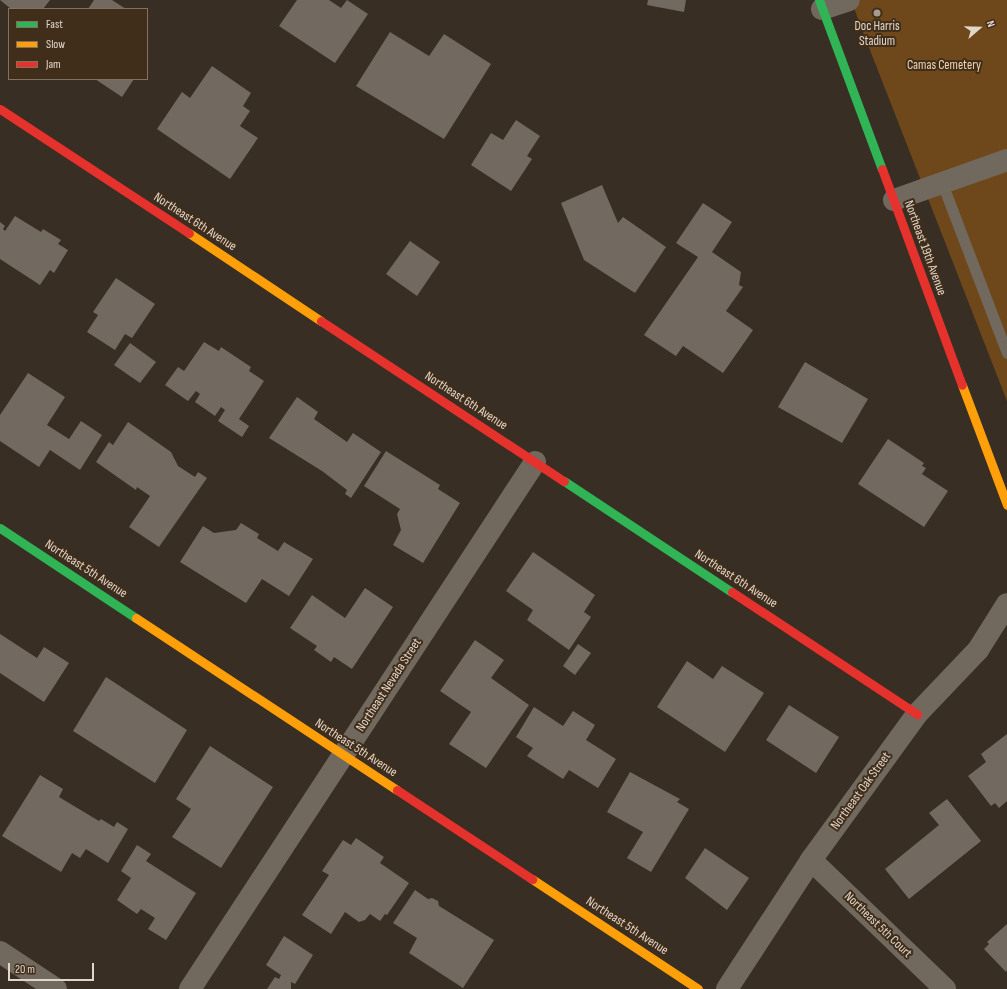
<!DOCTYPE html>
<html>
<head>
<meta charset="utf-8">
<style>
	body { margin:0 }
	#map { position:relative; width:1007px; height:989px; overflow:hidden; background:#382e23; font-family:"Sofia Sans Condensed",sans-serif }
	div>[style] { position:absolute }
	[style*='--x'] { left:calc(var(--x)*1px); top:calc(var(--y)*1px); width:calc(var(--w)*1px); rotate:calc(var(--a)*1deg) }
	.green>* { inset:0; background:#6e481a }
	.building>* { inset:0; background:#726a61 }
	.lane>* { height:11px; margin:-5.5px; padding:0 5.5px; transform-origin:5.5px; border-radius:5.5px; background:#71685e }
	.street>* { height:22px; margin:-11px; padding:0 11px; transform-origin:11px; border-radius:11px; background:#71685e }
	.fast>* { height:9px; margin:-4.5px; padding:0 4.5px; transform-origin:4.5px; border-radius:4.5px; background:#30b455 }
	.slow>* { height:9px; margin:-4.5px; padding:0 4.5px; transform-origin:4.5px; border-radius:4.5px; background:#ff9f0a }
	.jam>* { height:9px; margin:-4.5px; padding:0 4.5px; transform-origin:4.5px; border-radius:4.5px; background:#e5322d }
	.dots>* { width:11px; height:11px; translate:-50% -50%; box-sizing:border-box; border:2px solid #402e1b; border-radius:50% }
	span { translate:-50% -50%; white-space:nowrap; text-align:center; line-height:1.15; -webkit-text-stroke:4px #402e1b; paint-order:stroke }
	.poi-label { font-size:13px; color:#e2d6cb }
	.park-label { font-size:13px; color:#f5d4b1 }
	.street-label { font-size:13px; color:#e2d6cb }
	.legend { position:absolute; left:8px; top:8px; width:140px; height:72px; box-sizing:border-box; background:#402e1b; border:1px solid #817161; margin:0; padding:5px 7px; list-style:none; font-size:12px; color:#e2d6cb }
	.legend li { display:flex; align-items:center; gap:8px; height:20px }
	.legend b { width:20px; border:1px solid #817161 }
	.north { position:absolute; left:959px; top:8px; width:40px; height:40px; -webkit-text-stroke:3px #402e1b; paint-order:stroke; rotate:70deg; font-size:11px; font-weight:700; line-height:16px; text-align:center; color:#e2d6cb }
	.north::after { content:''; display:block; margin:auto; width:14px; height:18px; background:#e2d6cb; clip-path:polygon(50% 0,100% 100%,50% 72%,0 100%) }
	.scale { position:absolute; left:8px; top:963px; width:86px; height:18px; box-sizing:border-box; border:2px solid #e2d6cb; border-top:0; padding-left:5px; font-size:12px; line-height:14px; white-space:nowrap; color:#e2d6cb; -webkit-text-stroke:3px #402e1b; paint-order:stroke }
</style>
</head>
<body>
<div id="map">
	<div class="green">
		<div style="clip-path:polygon(851px 0,1007px 0,1007px 401px,861px 27px)"></div>
	</div>
	<div class="building">
		<div style="clip-path:polygon(0 0,50px 0,43px 9px,11px 9px)"></div>
		<div style="clip-path:polygon(94px 0,112px 0,126px 9px,88px 9px)"></div>
		<div style="clip-path:polygon(297px 0,329px 0,341px 8px,347px 0,368px 14px,335px 63px,279px 26px)"></div>
		<div style="clip-path:polygon(648px 0,686px 0,684px 12px,647px 5px)"></div>
		<div style="clip-path:polygon(390px 32px,429px 56px,444px 34px,491px 64px,444px 139px,356px 86px)"></div>
		<div style="clip-path:polygon(212px 66px,251px 93px,243px 106px,250px 111px,240px 126px,258px 138px,230px 179px,157px 129px,182px 92px,190px 98px)"></div>
		<div style="clip-path:polygon(95px 79px,134px 79px,122px 97px)"></div>
		<div style="clip-path:polygon(516px 120px,540px 136px,527px 156px,532px 159px,511px 191px,471px 165px,491px 133px,503px 140px)"></div>
		<div style="clip-path:polygon(602px 185px,618px 223px,623px 217px,666px 247px,635px 293px,584px 260px,561px 203px)"></div>
		<div style="clip-path:polygon(703px 203px,732px 222px,712px 252px,741px 272px,739px 285px,743px 287px,726px 311px,753px 330px,723px 373px,683px 346px,676px 356px,644px 335px,698px 257px,676px 243px)"></div>
		<div style="clip-path:polygon(15px 216px,41px 232px,43px 229px,61px 240px,58px 244px,68px 250px,54px 273px,50px 270px,40px 285px,0 259px,0 222px,5px 226px,3px 229px,5px 231px)"></div>
		<div style="clip-path:polygon(410px 241px,440px 262px,417px 296px,386px 274px)"></div>
		<div style="clip-path:polygon(116px 278px,155px 304px,132px 338px,125px 334px,115px 350px,87px 332px,98px 315px,93px 312px)"></div>
		<div style="clip-path:polygon(204px 342px,219px 351px,221px 347px,251px 367px,249px 371px,264px 381px,239px 419px,249px 426px,242px 437px,218px 421px,225px 410px,221px 407px,215px 416px,195px 402px,200px 394px,196px 391px,188px 401px,165px 385px,178px 367px,184px 371px)"></div>
		<div style="clip-path:polygon(130px 343px,156px 362px,140px 383px,114px 365px)"></div>
		<div style="clip-path:polygon(805px 362px,868px 399px,842px 443px,778px 407px)"></div>
		<div style="clip-path:polygon(28px 373px,65px 397px,47px 425px,69px 439px,81px 421px,102px 435px,80px 470px,50px 450px,39px 467px,0 441px,0 415px)"></div>
		<div style="clip-path:polygon(297px 397px,318px 412px,314px 419px,347px 442px,353px 433px,381px 452px,351px 498px,345px 494px,347px 490px,322px 471px,269px 438px)"></div>
		<div style="clip-path:polygon(128px 422px,171px 452px,178px 466px,195px 477px,198px 472px,207px 478px,159px 547px,129px 527px,150px 496px,137px 487px,136px 490px,96px 462px,109px 442px,113px 445px)"></div>
		<div style="clip-path:polygon(888px 439px,924px 463px,922px 466px,926px 468px,922px 474px,948px 491px,924px 527px,858px 484px)"></div>
		<div style="clip-path:polygon(386px 451px,440px 485px,438px 489px,460px 503px,423px 563px,393px 545px,401px 530px,397px 514px,400px 509px,364px 486px)"></div>
		<div style="clip-path:polygon(241px 523px,259px 534px,257px 538px,278px 551px,284px 542px,313px 559px,289px 596px,262px 579px,246px 603px,180px 562px,203px 526px,214px 533px,236px 530px)"></div>
		<div style="clip-path:polygon(533px 552px,595px 595px,584px 612px,591px 617px,569px 650px,527px 620px,533px 610px,506px 591px)"></div>
		<div style="clip-path:polygon(365px 588px,393px 607px,352px 669px,334px 657px,331px 662px,314px 650px,317px 646px,290px 628px,312px 595px,345px 618px)"></div>
		<div style="clip-path:polygon(0 634px,37px 658px,44px 647px,69px 663px,44px 702px,0 673px)"></div>
		<div style="clip-path:polygon(475px 640px,504px 660px,491px 678px,529px 705px,486px 768px,449px 744px,471px 712px,440px 691px)"></div>
		<div style="clip-path:polygon(578px 644px,591px 653px,575px 675px,563px 666px)"></div>
		<div style="clip-path:polygon(687px 661px,713px 679px,722px 666px,764px 693px,725px 752px,657px 707px)"></div>
		<div style="clip-path:polygon(106px 677px,187px 730px,155px 783px,73px 731px)"></div>
		<div style="clip-path:polygon(789px 705px,839px 737px,816px 773px,766px 740px)"></div>
		<div style="clip-path:polygon(534px 707px,563px 726px,573px 711px,595px 725px,586px 740px,616px 759px,598px 788px,569px 770px,563px 779px,527px 756px,533px 748px,516px 737px)"></div>
		<div style="clip-path:polygon(1007px 734px,1007px 801px,999px 808px,995px 803px,991px 806px,968px 776px,986px 762px,981px 754px)"></div>
		<div style="clip-path:polygon(210px 746px,273px 787px,221px 868px,172px 837px,191px 809px,176px 799px)"></div>
		<div style="clip-path:polygon(630px 772px,680px 799px,677px 802px,689px 809px,651px 872px,627px 858px,643px 832px,607px 812px)"></div>
		<div style="clip-path:polygon(40px 775px,63px 789px,59px 797px,99px 821px,101px 819px,114px 827px,117px 822px,128px 829px,108px 863px,86px 849px,80px 858px,72px 853px,61px 872px,2px 836px)"></div>
		<div style="clip-path:polygon(947px 799px,981px 841px,909px 899px,885px 869px,939px 825px,929px 813px)"></div>
		<div style="clip-path:polygon(356px 838px,384px 857px,380px 863px,409px 883px,387px 915px,385px 914px,380px 921px,370px 914px,365px 920px,359px 922px,345px 912px,331px 934px,302px 915px,329px 875px,322px 871px,343px 840px,351px 845px)"></div>
		<div style="clip-path:polygon(137px 845px,151px 854px,146px 861px,196px 893px,166px 940px,148px 929px,155px 918px,141px 909px,137px 914px,117px 900px,131px 878px,121px 871px)"></div>
		<div style="clip-path:polygon(705px 848px,749px 878px,727px 910px,685px 878px)"></div>
		<div style="clip-path:polygon(415px 890px,428px 899px,432px 898px,438px 901px,439px 906px,494px 940px,463px 988px,409px 953px,417px 938px,393px 923px)"></div>
		<div style="clip-path:polygon(1007px 924px,1007px 970px,1006px 972px,984px 949px,989px 944px,987px 942px)"></div>
		<div style="clip-path:polygon(284px 936px,313px 955px,295px 984px,291px 982px,291px 989px,267px 989px,275px 977px,279px 979px,281px 975px,266px 965px)"></div>
	</div>
	<div class="lane">
		<div style="--x:942;--y:183;--w:182;--a:69.1"></div>
	</div>
	<div class="street">
		<div style="--x:822;--y:9;--w:28;--a:-18"></div>
		<div style="--x:894;--y:200;--w:120;--a:-19.5"></div>
		<div style="--x:811;--y:860;--w:186;--a:43.9"></div>
		<div style="--x:0;--y:952;--w:67;--a:33.5"></div>
		<div style="--x:190;--y:989;--w:630;--a:-56.79"></div>
		<div style="--x:727;--y:989;--w:154;--a:-56.9"></div>
		<div style="--x:811;--y:860;--w:180;--a:-54"></div>
		<div style="--x:917;--y:714;--w:88;--a:-46.4"></div>
		<div style="--x:978;--y:650;--w:54;--a:-57.8"></div>
	</div>
	<div class="fast">
		<div style="--x:819;--y:0;--w:180;--a:69.6"></div>
		<div style="--x:564;--y:481;--w:201;--a:33.5"></div>
		<div style="--x:0;--y:528;--w:163;--a:33.5"></div>
	</div>
	<div class="slow">
		<div style="--x:189;--y:233;--w:159;--a:33.7"></div>
		<div style="--x:962;--y:385;--w:128;--a:69.4"></div>
		<div style="--x:136;--y:618;--w:313;--a:33.4"></div>
		<div style="--x:532;--y:879;--w:199;--a:33.5"></div>
	</div>
	<div class="jam">
		<div style="--x:0;--y:109;--w:226;--a:33.3"></div>
		<div style="--x:882;--y:169;--w:230;--a:69.7"></div>
		<div style="--x:321;--y:321;--w:291;--a:33.4"></div>
		<div style="--x:732;--y:592;--w:222;--a:33.4"></div>
		<div style="--x:397;--y:790;--w:162;--a:33.4"></div>
	</div>
	<div class="dots">
		<div style="left:877px;top:13px;background:#a69b90"></div>
	</div>
	<div class="poi-label">
		<span style="left:877px;top:34px">Doc Harris<br>Stadium</span>
	</div>
	<div class="park-label">
		<span style="left:944px;top:65px">Camas Cemetery</span>
	</div>
	<div class="street-label">
		<span style="left:195px;top:222px;rotate:33deg">Northeast 6th Avenue</span>
		<span style="left:925px;top:248px;rotate:70deg">Northeast 19th Avenue</span>
		<span style="left:466px;top:401px;rotate:33deg">Northeast 6th Avenue</span>
		<span style="left:86px;top:569px;rotate:33deg">Northeast 5th Avenue</span>
		<span style="left:736px;top:579px;rotate:33deg">Northeast 6th Avenue</span>
		<span style="left:389px;top:685px;rotate:-57deg">Northeast Nevada Street</span>
		<span style="left:356px;top:748px;rotate:33deg">Northeast 5th Avenue</span>
		<span style="left:861px;top:791px;rotate:-54deg">Northeast Oak Street</span>
		<span style="left:878px;top:925px;rotate:44deg">Northeast 5th Court</span>
		<span style="left:627px;top:926px;rotate:33deg">Northeast 5th Avenue</span>
	</div>
	<ul class="legend">
	<li><b style="height:5px;background:#30b455"></b>Fast</li>
	<li><b style="height:5px;background:#ff9f0a"></b>Slow</li>
	<li><b style="height:5px;background:#e5322d"></b>Jam</li>
	</ul>
	<div class="north">N</div>
	<div class="scale">20 m</div>
</div>
</body>
</html>
